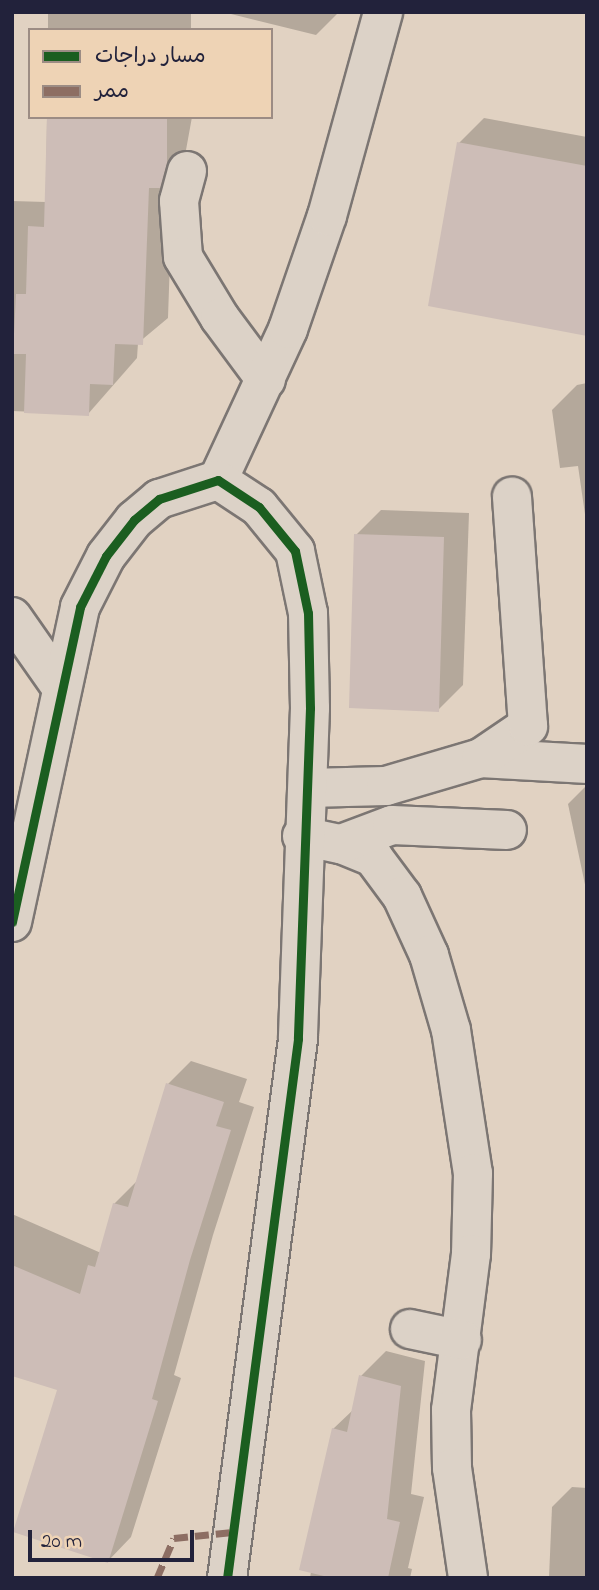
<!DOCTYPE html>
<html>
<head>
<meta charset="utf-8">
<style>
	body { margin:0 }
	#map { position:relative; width:599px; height:1590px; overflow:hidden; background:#e1d2c2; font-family:"Indie Flower","Playpen Sans Arabic",sans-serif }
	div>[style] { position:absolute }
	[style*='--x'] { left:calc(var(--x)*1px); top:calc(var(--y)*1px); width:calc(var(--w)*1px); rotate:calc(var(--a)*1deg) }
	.shadow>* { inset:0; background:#0003 }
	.building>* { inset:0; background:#cdbdb7 }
	.roads { filter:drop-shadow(2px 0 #7c7673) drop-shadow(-2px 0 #7c7673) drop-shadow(0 2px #7c7673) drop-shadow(0 -2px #7c7673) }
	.street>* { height:38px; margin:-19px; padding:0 19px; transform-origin:19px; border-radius:19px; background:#dcd2c7 }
	.secondary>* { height:38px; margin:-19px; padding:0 19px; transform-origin:19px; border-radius:19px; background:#dcd2c7 }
	.quiet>* { height:7px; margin-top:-3.5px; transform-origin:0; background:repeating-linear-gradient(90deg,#8d6e63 0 14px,transparent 0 21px) }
	.cycleway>* { height:9px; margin:-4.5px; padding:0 4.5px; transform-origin:4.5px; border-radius:4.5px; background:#1b5e20 }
	span { translate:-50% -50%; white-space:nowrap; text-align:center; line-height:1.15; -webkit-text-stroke:7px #eed3b5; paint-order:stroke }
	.frame { position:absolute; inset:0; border:14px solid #22223b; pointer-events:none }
	.legend { position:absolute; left:28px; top:28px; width:245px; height:91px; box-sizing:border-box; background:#eed3b5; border:2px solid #9c8c84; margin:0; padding:9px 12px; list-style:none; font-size:21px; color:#22223b }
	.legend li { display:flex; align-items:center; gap:14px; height:35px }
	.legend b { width:35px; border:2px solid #9c8c84 }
	.scale { position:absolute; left:28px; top:1530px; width:166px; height:32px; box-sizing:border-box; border:4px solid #22223b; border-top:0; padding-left:9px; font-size:21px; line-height:24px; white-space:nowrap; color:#22223b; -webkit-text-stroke:5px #eed3b5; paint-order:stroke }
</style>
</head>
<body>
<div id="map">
	<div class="shadow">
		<div style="clip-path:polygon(48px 12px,191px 12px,191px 30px,48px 30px)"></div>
		<div style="clip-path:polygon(223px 12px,339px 12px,316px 35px)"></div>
		<div style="clip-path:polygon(47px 117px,192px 117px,184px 161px,173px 172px,168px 318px,138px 343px,137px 358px,88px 414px,12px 411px,12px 201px,46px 202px)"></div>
		<div style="clip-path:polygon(484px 118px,587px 137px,587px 334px,459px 143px)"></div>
		<div style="clip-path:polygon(587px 383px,587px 528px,578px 466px,560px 468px,552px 410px,577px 385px)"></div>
		<div style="clip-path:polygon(381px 510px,469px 513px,463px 685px,438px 710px,356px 535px)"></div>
		<div style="clip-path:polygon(587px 785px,587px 894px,568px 804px)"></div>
		<div style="clip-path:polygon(191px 1061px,247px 1079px,239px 1102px,254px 1107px,213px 1235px,174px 1375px,181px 1378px,131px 1537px,108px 1561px,59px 1389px,12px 1374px,12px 1214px,101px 1253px,114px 1204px,138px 1180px,168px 1084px)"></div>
		<div style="clip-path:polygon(386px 1351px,425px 1361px,411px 1494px,424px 1497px,408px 1568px,412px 1569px,410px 1578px,310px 1578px,333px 1429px,354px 1409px,361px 1376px)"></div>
		<div style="clip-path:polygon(572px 1487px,587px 1488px,587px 1578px,549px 1578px,552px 1507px)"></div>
	</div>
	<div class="building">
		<div style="clip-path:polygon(47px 117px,167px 117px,167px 163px,160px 188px,149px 188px,143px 345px,115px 344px,113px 385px,90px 384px,89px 416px,24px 413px,26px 354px,13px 354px,16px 294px,26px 294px,28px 226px,44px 227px)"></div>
		<div style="clip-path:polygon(457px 142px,587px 166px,587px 336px,428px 306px)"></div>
		<div style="clip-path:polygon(354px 534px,444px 537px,439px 712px,349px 708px)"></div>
		<div style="clip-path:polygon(166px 1083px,224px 1102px,216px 1126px,231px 1130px,190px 1260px,152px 1399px,158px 1401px,108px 1563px,13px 1532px,57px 1390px,12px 1376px,12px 1265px,80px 1294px,88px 1265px,95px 1267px,113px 1203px,128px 1207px)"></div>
		<div style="clip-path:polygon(359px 1375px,401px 1386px,387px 1519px,400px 1522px,388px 1578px,332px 1578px,299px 1570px,332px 1428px,347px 1432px)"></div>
	</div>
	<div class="roads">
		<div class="street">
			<div style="--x:187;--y:171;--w:31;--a:105"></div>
			<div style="--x:179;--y:201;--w:56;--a:85.9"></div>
			<div style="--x:183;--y:257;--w:71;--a:58.8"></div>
			<div style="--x:220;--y:318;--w:77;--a:53.4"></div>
			<div style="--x:218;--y:480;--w:166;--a:-65.1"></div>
			<div style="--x:288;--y:329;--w:120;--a:-71"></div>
			<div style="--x:327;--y:216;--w:212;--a:-74.6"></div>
			<div style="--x:12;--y:617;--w:85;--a:55"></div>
			<div style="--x:481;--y:758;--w:106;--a:3.2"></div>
			<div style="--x:308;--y:788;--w:78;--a:-1.5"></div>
			<div style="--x:386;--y:786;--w:99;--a:-16.4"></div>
			<div style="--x:481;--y:758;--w:57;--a:-34.2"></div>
			<div style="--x:528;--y:726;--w:230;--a:-94"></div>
			<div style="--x:302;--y:836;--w:40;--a:12"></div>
			<div style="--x:341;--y:844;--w:35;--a:22"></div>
			<div style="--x:373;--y:857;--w:49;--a:53.4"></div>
			<div style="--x:402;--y:896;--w:65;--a:65.4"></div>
			<div style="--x:429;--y:955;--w:78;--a:73.7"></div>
			<div style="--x:451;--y:1030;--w:145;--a:81.3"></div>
			<div style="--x:473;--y:1173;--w:81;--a:91.4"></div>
			<div style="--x:471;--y:1254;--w:157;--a:97.3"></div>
			<div style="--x:451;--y:1410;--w:58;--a:89"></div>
			<div style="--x:452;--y:1468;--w:111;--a:81.7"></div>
			<div style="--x:341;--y:844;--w:54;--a:-20.4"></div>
			<div style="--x:392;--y:825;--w:115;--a:2.5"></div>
			<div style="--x:410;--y:1329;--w:53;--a:11.9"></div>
		</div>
		<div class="secondary">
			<div style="--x:12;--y:922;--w:322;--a:-77.8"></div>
			<div style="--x:80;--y:607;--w:57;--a:-63"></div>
			<div style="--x:106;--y:556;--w:46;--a:-52.1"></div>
			<div style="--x:134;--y:520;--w:33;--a:-40"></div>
			<div style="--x:159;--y:499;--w:62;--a:-17.9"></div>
			<div style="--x:218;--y:480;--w:49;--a:33.4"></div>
			<div style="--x:259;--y:507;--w:57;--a:50.7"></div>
			<div style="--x:295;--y:551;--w:63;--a:78.2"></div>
			<div style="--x:308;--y:613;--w:95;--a:88.8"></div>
			<div style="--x:310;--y:708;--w:331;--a:92.1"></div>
			<div style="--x:298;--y:1039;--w:544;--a:97.5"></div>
		</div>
	</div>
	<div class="quiet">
		<div style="--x:157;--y:1578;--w:43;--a:-67"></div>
		<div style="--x:174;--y:1538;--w:59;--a:-5.8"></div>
	</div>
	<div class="cycleway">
		<div style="--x:12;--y:922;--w:322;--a:-77.8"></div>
		<div style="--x:80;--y:607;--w:57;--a:-63"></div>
		<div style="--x:106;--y:556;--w:46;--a:-52.1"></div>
		<div style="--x:134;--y:520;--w:33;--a:-40"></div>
		<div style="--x:159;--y:499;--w:62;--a:-17.9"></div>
		<div style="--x:218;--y:480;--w:49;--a:33.4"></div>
		<div style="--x:259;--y:507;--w:57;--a:50.7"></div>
		<div style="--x:295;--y:551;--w:63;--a:78.2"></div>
		<div style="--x:308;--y:613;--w:95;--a:88.8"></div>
		<div style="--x:310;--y:708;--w:331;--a:92.1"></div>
		<div style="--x:298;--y:1039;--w:544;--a:97.5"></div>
	</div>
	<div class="frame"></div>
	<ul class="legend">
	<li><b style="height:9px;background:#1b5e20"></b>مسار دراجات</li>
	<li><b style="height:9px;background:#8d6e63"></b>ممر</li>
	</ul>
	<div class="scale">20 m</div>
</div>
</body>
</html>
